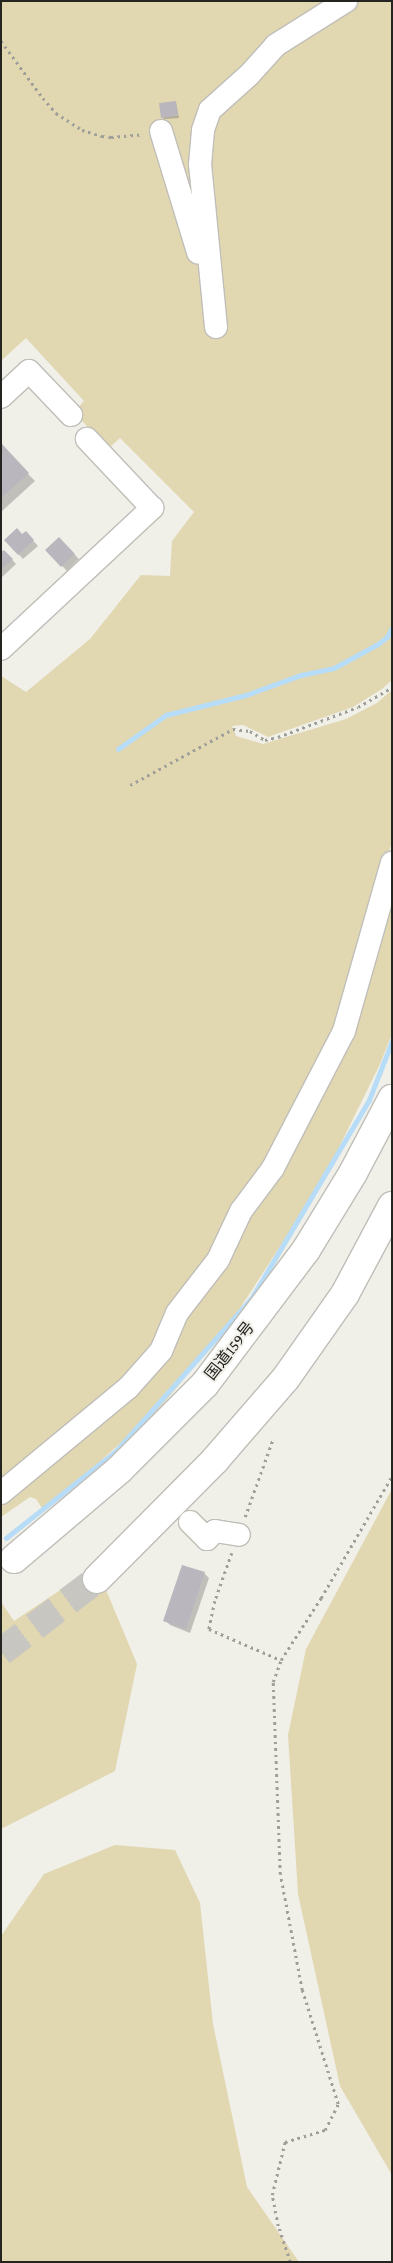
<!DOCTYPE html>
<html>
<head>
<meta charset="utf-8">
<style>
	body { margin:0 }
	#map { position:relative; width:393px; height:2263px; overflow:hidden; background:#f0efe8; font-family:"Crimson Pro","Noto Sans JP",serif }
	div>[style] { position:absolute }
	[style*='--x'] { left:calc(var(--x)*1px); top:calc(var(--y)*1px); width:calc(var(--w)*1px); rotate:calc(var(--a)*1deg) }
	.green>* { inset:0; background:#e1d7b1 }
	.shadow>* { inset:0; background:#0003 }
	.stream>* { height:4.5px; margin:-2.25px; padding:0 2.25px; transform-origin:2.25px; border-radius:2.25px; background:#b7dcf7 }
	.building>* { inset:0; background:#b9b7bd }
	.highway-tunnel>* { height:28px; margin-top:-14px; transform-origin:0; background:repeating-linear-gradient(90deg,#c7c6c0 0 28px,transparent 0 42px) }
	.path>* { height:2.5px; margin-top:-1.25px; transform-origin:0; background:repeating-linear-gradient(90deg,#9f9f99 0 2.5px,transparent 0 6.5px) }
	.roads { filter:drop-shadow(1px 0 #c0beb8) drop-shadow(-1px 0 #c0beb8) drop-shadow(0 1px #c0beb8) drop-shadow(0 -1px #c0beb8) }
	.minor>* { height:22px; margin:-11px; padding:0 11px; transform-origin:11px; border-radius:11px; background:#fff }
	.highway>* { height:28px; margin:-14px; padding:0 14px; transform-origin:14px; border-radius:14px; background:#fff }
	span { translate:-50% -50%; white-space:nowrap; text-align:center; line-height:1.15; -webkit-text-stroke:4px #f0efe8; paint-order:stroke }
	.street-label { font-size:16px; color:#242421 }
	.frame { position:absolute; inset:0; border:2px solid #242421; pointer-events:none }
</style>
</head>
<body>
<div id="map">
	<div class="green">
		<div style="clip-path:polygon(1px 1px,392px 1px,392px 680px,382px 689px,353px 707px,268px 737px,243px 725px,232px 726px,236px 736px,263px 744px,346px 719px,377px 703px,392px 690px,392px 841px,348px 999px,308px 1091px,149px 1361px,1px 1488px,1px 676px,26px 692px,90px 639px,141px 575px,170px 576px,172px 541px,194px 512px,120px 438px,108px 449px,74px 412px,84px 401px,26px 338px,1px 361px)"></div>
		<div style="clip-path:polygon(392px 889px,392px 1034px,380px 1064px,323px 1180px,233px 1319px,159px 1409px,44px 1511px,36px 1499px,30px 1497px,1px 1517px,1px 1501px,143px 1377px,329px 1068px)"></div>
		<div style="clip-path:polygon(392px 1489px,392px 2175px,340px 2086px,298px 1894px,288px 1735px,306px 1649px)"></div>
		<div style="clip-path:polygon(96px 1566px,137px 1664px,115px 1771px,1px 1829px,1px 1602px,14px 1621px)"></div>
		<div style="clip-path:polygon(115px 1845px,175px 1850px,200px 1903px,213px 2024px,247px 2187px,299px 2262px,1px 2262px,1px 1936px,44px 1874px)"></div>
	</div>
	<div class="shadow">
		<div style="clip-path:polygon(176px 103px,179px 118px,164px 119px,162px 117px)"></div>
		<div style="clip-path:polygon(1px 447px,35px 481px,1px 512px)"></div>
		<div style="clip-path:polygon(26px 533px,38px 546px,23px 559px,5px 540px)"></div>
		<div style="clip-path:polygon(59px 539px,79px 559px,67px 571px,47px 550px)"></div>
		<div style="clip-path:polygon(4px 551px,16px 564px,2px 577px,1px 554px)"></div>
		<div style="clip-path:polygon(204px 1573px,209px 1578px,190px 1633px,170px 1625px,165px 1620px)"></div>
	</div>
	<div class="stream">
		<div style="--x:118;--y:749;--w:59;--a:-35.3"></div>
		<div style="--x:166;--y:715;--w:82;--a:-14"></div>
		<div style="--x:246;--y:695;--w:59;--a:-20"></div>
		<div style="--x:301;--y:675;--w:34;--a:-12"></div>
		<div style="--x:334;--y:668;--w:50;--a:-28.6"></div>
		<div style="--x:378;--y:644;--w:11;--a:-38"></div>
		<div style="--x:387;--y:637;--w:10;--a:-61"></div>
		<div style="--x:6;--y:1538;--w:139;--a:-38.3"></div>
		<div style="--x:115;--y:1452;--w:205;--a:-48.4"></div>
		<div style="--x:251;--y:1299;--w:231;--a:-59.3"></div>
		<div style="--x:369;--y:1100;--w:63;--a:-68.7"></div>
	</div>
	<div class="building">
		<div style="clip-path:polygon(176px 101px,178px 116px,161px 118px,159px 103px)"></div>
		<div style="clip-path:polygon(2px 444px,29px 473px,1px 498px,1px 445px)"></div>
		<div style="clip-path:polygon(17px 528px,22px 534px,26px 531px,34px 540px,18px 555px,4px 540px)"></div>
		<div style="clip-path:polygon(59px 537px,75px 554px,61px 567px,45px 550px)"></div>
		<div style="clip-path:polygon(4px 550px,13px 559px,1px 569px,1px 552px)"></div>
		<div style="clip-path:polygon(182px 1565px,205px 1572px,186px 1629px,163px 1621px)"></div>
	</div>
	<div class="highway-tunnel">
		<div style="--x:1;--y:1652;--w:121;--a:-37.2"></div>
	</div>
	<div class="path">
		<div style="--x:1;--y:41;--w:71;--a:53.6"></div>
		<div style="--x:43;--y:98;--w:20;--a:49"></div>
		<div style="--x:56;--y:113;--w:31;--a:33"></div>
		<div style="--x:82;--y:130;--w:21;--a:17"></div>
		<div style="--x:102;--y:136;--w:9;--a:6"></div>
		<div style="--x:111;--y:137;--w:32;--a:-5"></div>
		<div style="--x:130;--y:785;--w:117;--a:-28.5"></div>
		<div style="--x:233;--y:729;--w:17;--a:7"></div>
		<div style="--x:250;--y:731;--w:17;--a:31"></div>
		<div style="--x:265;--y:740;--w:13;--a:-13"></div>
		<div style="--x:278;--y:737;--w:85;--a:-20.6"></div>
		<div style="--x:358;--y:707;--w:39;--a:-30"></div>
		<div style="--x:245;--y:1517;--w:83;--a:-70.3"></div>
		<div style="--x:232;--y:1553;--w:51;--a:109.5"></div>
		<div style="--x:215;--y:1601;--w:29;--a:102"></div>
		<div style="--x:209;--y:1629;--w:78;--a:23.3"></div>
		<div style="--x:290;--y:2262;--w:38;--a:-108"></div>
		<div style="--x:278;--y:2226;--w:32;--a:-101"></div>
		<div style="--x:272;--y:2195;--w:55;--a:-76.2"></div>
		<div style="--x:285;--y:2142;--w:42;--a:-16.7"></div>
		<div style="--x:325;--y:2130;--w:29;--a:-63"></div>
		<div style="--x:338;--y:2104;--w:120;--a:-107.5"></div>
		<div style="--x:302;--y:1990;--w:118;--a:-100.7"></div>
		<div style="--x:280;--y:1874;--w:192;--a:-92.1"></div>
		<div style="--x:273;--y:1682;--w:23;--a:-70"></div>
		<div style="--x:281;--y:1660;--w:74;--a:-57.2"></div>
		<div style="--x:321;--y:1598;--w:141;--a:-59.8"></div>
	</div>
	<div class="roads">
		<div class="minor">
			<div style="--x:161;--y:131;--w:127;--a:73"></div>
			<div style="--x:216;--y:327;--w:163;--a:-95.6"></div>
			<div style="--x:200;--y:165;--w:35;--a:-85"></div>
			<div style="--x:203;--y:130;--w:21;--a:-71"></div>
			<div style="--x:210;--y:110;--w:52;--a:-41.9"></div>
			<div style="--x:249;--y:75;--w:40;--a:-48"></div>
			<div style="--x:276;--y:45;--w:83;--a:-32.2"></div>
			<div style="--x:1;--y:397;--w:38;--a:-43"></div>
			<div style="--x:29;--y:371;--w:61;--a:46.3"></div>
			<div style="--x:1;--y:649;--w:207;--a:-43"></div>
			<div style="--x:152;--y:508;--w:95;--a:-133.3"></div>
			<div style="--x:1;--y:1493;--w:165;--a:-39.6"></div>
			<div style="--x:128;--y:1388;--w:50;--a:-48.3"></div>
			<div style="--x:161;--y:1351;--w:41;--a:-67.2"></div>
			<div style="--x:177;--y:1313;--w:67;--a:-52.3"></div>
			<div style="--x:218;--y:1260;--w:54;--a:-64.9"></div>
			<div style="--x:241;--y:1211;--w:54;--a:-53.3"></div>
			<div style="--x:273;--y:1168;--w:154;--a:-62.6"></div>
			<div style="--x:344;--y:1031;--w:175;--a:-74.1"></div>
			<div style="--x:190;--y:1522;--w:24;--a:45"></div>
			<div style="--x:207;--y:1539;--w:11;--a:-45"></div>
			<div style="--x:215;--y:1531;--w:24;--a:9"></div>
		</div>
		<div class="highway">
			<div style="--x:14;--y:1559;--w:138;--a:-40.3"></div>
			<div style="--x:119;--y:1470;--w:122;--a:-45"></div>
			<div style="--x:205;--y:1384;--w:168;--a:-53"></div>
			<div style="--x:306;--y:1250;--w:90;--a:-58.6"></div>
			<div style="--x:353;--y:1173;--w:84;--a:-62.2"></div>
			<div style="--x:97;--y:1579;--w:168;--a:-45.2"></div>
			<div style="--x:215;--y:1460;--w:108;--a:-49.1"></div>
			<div style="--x:286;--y:1378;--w:103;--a:-54.9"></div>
			<div style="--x:345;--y:1294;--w:100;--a:-61.9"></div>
		</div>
	</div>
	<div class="street-label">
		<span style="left:230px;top:1351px;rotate:-52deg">国道159号</span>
	</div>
	<div class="frame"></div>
</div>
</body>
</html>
